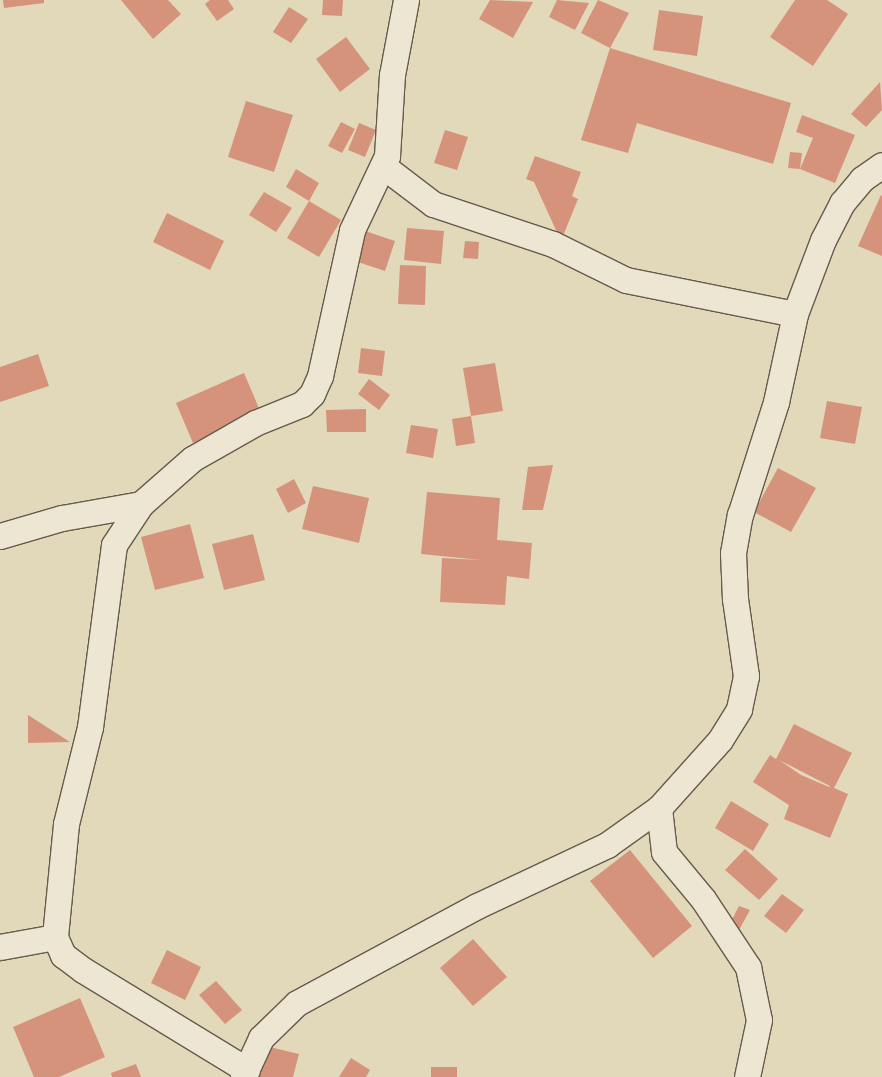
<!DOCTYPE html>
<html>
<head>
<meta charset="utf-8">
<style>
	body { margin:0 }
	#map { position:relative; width:882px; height:1077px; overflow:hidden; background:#e2d9bb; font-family:"Libre Caslon Text",serif }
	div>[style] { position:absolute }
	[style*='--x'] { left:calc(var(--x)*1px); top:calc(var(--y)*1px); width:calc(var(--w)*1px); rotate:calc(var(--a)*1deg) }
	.building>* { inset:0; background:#d5937b }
	.roads { filter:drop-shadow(1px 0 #665a4c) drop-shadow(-1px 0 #665a4c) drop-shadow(0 1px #665a4c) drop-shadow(0 -1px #665a4c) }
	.minor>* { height:25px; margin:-12.5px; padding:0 12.5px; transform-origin:12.5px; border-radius:12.5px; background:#ece6d3 }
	span { translate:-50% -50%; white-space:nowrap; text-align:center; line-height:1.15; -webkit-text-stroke:4px #ece6d3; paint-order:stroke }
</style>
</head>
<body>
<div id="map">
	<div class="building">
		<div style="clip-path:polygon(3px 0,44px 0,44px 3px,4px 8px)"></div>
		<div style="clip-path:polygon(121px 0,168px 0,181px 14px,153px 39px)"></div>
		<div style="clip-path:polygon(210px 0,228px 0,234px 9px,217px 21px,205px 4px)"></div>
		<div style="clip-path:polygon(323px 0,343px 0,342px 16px,322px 15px)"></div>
		<div style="clip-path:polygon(490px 0,533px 2px,513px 38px,479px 19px)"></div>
		<div style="clip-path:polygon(557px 0,589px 3px,575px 30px,549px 17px)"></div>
		<div style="clip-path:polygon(598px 0,629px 13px,610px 48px,581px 33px)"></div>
		<div style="clip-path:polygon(795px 0,827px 0,848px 14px,813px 66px,770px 37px)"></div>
		<div style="clip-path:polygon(289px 7px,308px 19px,291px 43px,273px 32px)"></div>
		<div style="clip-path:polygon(659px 10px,703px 16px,697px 56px,653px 50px)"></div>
		<div style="clip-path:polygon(346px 37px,370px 69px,340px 92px,316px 59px)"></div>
		<div style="clip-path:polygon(610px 48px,791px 103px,773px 164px,637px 123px,628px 153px,581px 140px)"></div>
		<div style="clip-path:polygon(880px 82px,882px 110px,866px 127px,851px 114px)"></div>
		<div style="clip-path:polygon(246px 101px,293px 115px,274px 172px,228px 157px)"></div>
		<div style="clip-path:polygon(802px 115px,855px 135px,835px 183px,800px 169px,813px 138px,796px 132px)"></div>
		<div style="clip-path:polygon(341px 122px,355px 129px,342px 153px,328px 146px)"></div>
		<div style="clip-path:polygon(359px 123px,376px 130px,365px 157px,348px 150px)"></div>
		<div style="clip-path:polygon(445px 130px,468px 137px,457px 170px,434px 163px)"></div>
		<div style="clip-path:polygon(790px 152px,802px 153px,800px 169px,788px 168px)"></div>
		<div style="clip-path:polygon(535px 156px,581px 172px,572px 196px,578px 199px,561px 241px,534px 182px,526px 179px)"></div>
		<div style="clip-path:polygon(296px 169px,319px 183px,309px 201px,286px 187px)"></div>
		<div style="clip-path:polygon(264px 192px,292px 208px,276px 232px,249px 215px)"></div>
		<div style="clip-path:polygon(881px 195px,882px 196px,882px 256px,858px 246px)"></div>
		<div style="clip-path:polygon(309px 201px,341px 220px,319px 257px,287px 238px)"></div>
		<div style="clip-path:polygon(167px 213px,224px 241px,210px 270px,153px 242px)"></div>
		<div style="clip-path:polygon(407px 228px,444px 231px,441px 264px,404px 260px)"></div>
		<div style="clip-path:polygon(362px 230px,395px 241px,385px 271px,352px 260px)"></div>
		<div style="clip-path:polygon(465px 241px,479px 242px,478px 259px,463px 258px)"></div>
		<div style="clip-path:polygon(400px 265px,426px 266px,425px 305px,398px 304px)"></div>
		<div style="clip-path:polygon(361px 348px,385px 351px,382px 376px,358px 373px)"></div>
		<div style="clip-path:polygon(38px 354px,49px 386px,0 402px,0 367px)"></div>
		<div style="clip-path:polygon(495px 363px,503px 411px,471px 416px,463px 368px)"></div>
		<div style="clip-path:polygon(244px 373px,261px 413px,193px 443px,176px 403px)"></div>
		<div style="clip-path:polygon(369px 379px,390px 395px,379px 410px,358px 394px)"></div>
		<div style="clip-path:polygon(827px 401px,862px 407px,855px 444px,820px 438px)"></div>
		<div style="clip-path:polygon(366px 409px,366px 432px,327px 432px,326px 410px)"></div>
		<div style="clip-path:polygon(471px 416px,475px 443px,456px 446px,452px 419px)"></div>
		<div style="clip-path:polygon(411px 425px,438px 429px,433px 458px,406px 453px)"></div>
		<div style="clip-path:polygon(553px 465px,543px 510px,522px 510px,528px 467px)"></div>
		<div style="clip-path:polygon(778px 468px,816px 488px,791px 532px,754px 512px)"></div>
		<div style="clip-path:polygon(294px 479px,306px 503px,288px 513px,276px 489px)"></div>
		<div style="clip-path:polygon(313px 486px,369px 498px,359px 543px,302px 529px)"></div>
		<div style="clip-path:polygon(427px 492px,500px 498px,497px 540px,532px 543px,529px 579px,507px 576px,505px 605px,440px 602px,442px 558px,481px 560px,421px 554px)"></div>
		<div style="clip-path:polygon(190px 524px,204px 578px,155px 590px,141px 537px)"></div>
		<div style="clip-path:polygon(253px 534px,265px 580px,224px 590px,212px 544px)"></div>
		<div style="clip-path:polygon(28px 715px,70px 742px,28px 743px)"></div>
		<div style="clip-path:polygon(evenodd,794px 724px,852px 753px,834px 788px,848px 794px,830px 838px,784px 819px,789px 805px,753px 782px,770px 755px,776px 759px,794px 724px,779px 760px,830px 786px,829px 787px,801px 775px,779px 760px)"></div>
		<div style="clip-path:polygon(731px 801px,769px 824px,753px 851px,715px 828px)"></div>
		<div style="clip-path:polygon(745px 849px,778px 879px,759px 900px,725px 870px)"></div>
		<div style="clip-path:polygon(630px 850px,692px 926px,653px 958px,590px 881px)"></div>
		<div style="clip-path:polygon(782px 894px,804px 910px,786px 933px,764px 916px)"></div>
		<div style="clip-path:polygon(739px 906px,750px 910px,738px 932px,728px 927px)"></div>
		<div style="clip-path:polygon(473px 939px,507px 977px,473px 1006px,440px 968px)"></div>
		<div style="clip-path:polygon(167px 950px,201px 967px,185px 1000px,151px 983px)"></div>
		<div style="clip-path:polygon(216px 981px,242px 1010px,225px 1024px,199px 995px)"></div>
		<div style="clip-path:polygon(80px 998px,105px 1057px,59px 1077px,34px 1077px,13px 1027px)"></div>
		<div style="clip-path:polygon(261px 1045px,299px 1054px,293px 1077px,254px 1077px)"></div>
		<div style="clip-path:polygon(351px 1058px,370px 1070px,366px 1077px,339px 1077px)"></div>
		<div style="clip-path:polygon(136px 1064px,141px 1077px,112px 1077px,111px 1073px)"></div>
		<div style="clip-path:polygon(431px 1067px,457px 1067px,457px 1077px,431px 1077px)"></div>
	</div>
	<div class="roads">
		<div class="minor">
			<div style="--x:383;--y:166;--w:63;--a:37.2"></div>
			<div style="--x:433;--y:204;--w:126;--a:18.4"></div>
			<div style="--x:553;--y:244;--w:81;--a:26.3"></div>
			<div style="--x:626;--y:280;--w:172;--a:11.4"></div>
			<div style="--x:141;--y:504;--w:49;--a:123.4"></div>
			<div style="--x:114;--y:545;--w:184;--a:97.5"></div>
			<div style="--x:90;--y:727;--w:100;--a:103.9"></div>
			<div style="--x:66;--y:824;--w:114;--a:95.6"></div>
			<div style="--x:55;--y:937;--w:20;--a:66"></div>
			<div style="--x:63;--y:955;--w:25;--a:37"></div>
			<div style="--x:83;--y:970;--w:192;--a:31.4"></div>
			<div style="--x:0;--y:536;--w:65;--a:-16.2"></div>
			<div style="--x:62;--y:518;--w:80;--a:-10"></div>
			<div style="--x:141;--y:504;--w:68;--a:-41.4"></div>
			<div style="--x:192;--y:459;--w:73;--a:-29.7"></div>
			<div style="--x:255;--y:423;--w:51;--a:-22"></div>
			<div style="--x:302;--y:404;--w:14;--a:-45"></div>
			<div style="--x:312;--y:394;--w:20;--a:-66"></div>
			<div style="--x:320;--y:376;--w:149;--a:-77.6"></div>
			<div style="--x:352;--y:230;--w:82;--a:-64.7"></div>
			<div style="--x:387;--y:156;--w:81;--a:-86.5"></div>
			<div style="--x:392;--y:75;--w:76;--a:-79.4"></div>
			<div style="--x:659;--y:808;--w:44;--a:83.5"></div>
			<div style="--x:664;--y:852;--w:61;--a:50.3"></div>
			<div style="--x:703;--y:899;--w:82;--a:56.5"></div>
			<div style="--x:748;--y:967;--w:54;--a:78.3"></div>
			<div style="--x:759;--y:1020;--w:58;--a:101.9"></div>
			<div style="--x:0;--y:947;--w:56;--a:-10.3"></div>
			<div style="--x:243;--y:1077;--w:43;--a:-65.2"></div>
			<div style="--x:261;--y:1038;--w:50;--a:-44.2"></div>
			<div style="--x:297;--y:1003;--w:204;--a:-28.3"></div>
			<div style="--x:477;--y:906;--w:144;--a:-25.1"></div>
			<div style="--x:607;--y:845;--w:64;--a:-35.4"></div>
			<div style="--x:659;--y:808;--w:91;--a:-48.1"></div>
			<div style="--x:720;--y:740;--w:36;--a:-58"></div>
			<div style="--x:739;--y:709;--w:34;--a:-78"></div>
			<div style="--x:746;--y:676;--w:78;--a:-98.1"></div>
			<div style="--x:735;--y:599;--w:46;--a:-92.5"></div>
			<div style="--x:733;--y:553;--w:39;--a:-80"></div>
			<div style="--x:740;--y:515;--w:119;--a:-72.3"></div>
			<div style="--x:776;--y:402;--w:90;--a:-77.8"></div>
			<div style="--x:795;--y:314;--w:79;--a:-69.3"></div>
			<div style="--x:823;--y:240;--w:42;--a:-62.8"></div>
			<div style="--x:842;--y:203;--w:31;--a:-50"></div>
			<div style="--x:862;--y:179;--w:24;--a:-35"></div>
		</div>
	</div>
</div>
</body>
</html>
